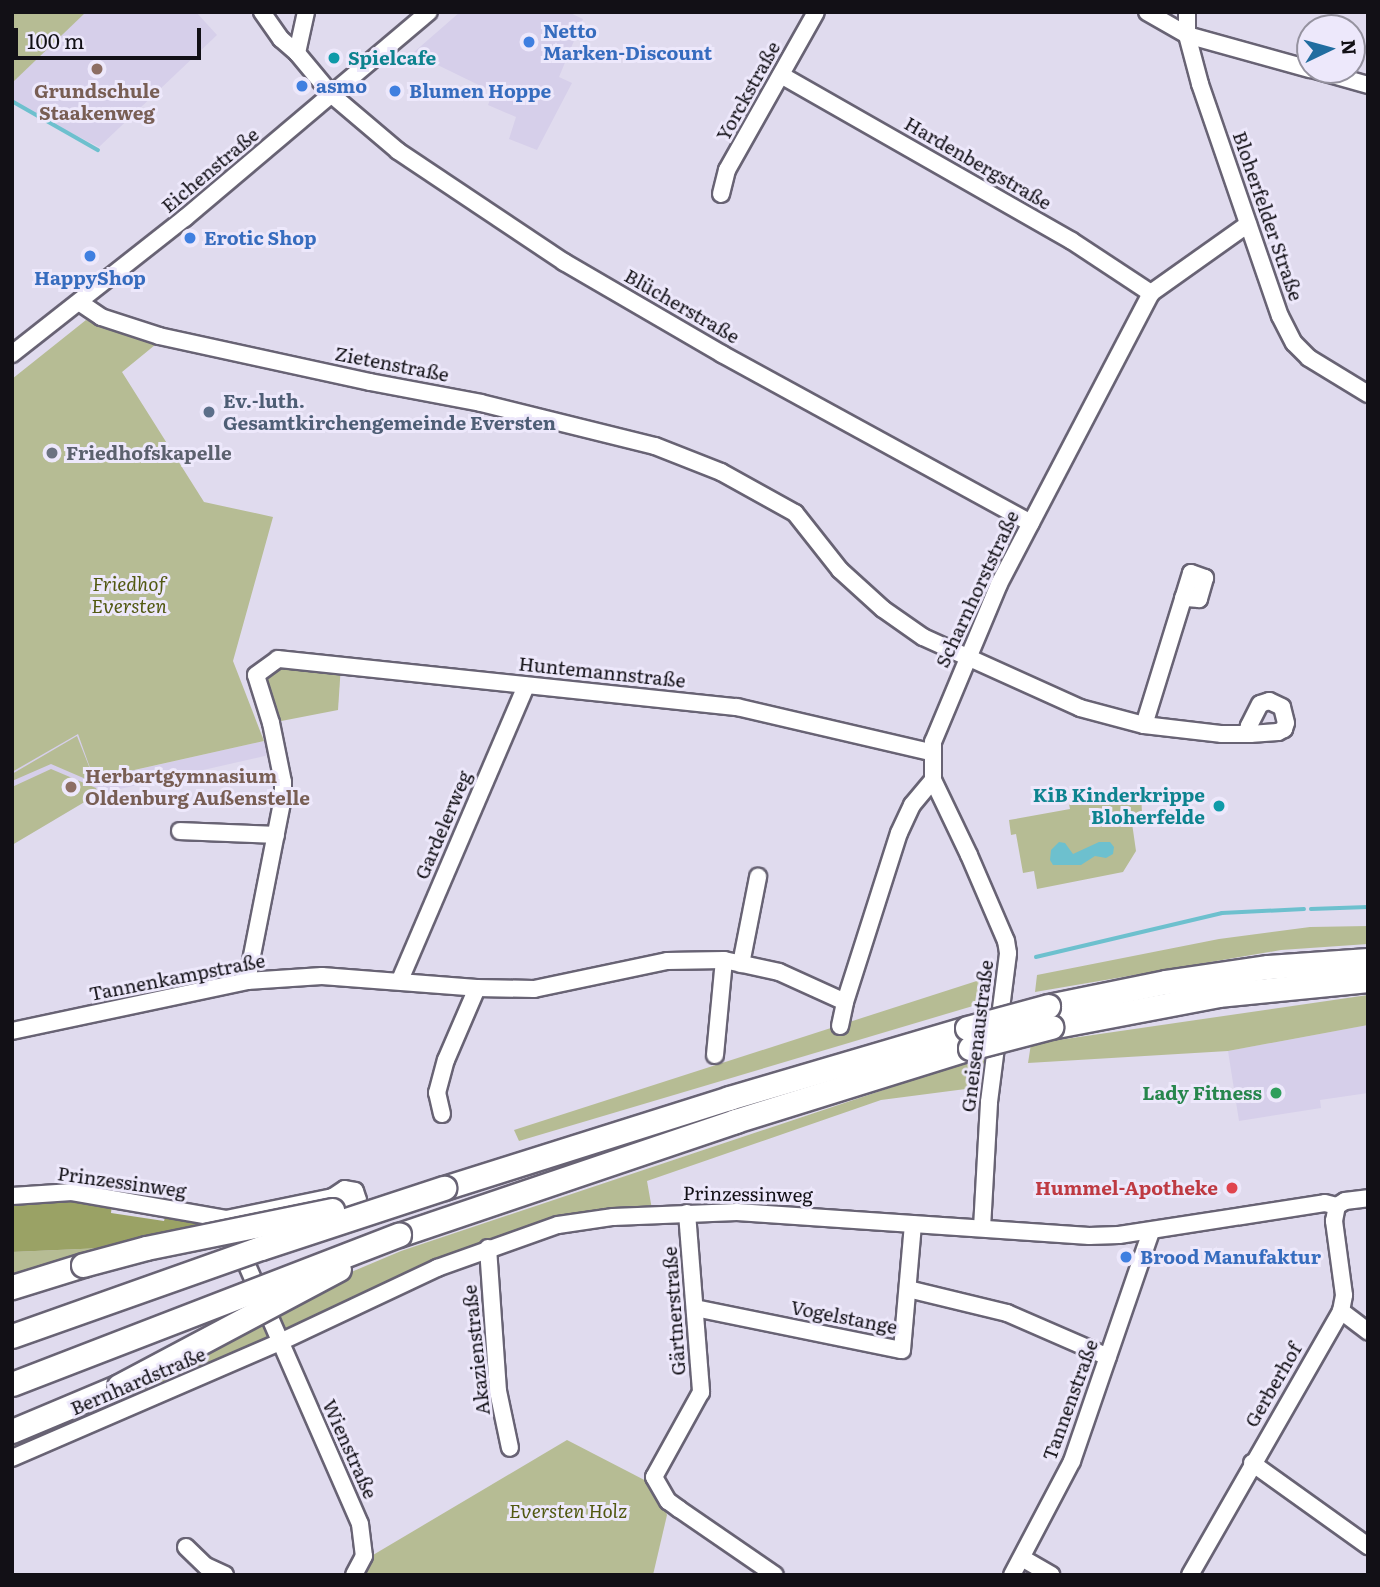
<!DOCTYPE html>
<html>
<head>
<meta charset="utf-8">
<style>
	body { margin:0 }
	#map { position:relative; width:1380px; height:1587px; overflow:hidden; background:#e0dbee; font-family:Literata,serif }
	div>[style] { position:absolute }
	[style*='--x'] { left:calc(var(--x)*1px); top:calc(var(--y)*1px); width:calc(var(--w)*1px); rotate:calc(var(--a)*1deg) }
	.built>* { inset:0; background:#d6cfea }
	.green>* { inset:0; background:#b6bc94 }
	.forest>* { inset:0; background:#9aa265 }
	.water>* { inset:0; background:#6dc0ce }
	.stream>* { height:3.5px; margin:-1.75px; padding:0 1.75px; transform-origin:1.75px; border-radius:1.75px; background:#6dc0ce }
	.roads { filter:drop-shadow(2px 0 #686374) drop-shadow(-2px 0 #686374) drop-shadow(0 2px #686374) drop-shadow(0 -2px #686374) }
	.minor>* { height:16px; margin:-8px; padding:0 8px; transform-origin:8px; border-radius:8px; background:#fff }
	.highway>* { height:23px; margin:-11.5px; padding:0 11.5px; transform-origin:11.5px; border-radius:11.5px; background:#fff }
	.bridges { filter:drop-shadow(2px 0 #686374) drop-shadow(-2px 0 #686374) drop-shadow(0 2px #686374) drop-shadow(0 -2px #686374) }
	.highway-bridge>* { height:23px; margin:-11.5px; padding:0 11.5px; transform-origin:11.5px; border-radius:11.5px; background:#fff }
	.dots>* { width:19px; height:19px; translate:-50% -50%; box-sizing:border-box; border:4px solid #ede8fb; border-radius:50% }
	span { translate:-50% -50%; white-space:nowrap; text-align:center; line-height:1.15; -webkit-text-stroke:6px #ede8fb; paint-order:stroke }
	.shop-label { font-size:19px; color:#366cbe; font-weight:700 }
	.left { translate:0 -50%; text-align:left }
	.culture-label { font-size:19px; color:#0d838f; font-weight:700 }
	.right { translate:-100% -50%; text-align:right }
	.education-label { font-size:19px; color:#785e54; font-weight:700 }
	.street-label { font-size:19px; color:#121016 }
	.service-label { font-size:19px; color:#4e5e75; font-weight:700 }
	.worship-label { font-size:19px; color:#5b616d; font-weight:700 }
	.park-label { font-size:19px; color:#525912; font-style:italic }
	.leisure-label { font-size:19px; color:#27864d; font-weight:700 }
	.health-label { font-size:19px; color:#be3a42; font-weight:700 }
	.frame { position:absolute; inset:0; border:14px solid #121016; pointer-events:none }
	.north { position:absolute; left:1296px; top:14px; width:70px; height:70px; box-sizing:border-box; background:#ede8fb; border:2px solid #95929f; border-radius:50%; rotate:85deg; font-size:19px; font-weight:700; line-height:28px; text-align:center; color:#121016 }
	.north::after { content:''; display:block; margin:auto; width:24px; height:32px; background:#216da0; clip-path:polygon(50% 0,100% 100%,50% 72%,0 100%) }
	.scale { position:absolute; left:14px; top:28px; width:187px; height:32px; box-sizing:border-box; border:4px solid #121016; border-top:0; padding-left:9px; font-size:21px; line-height:24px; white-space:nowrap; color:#121016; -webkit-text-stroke:5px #ede8fb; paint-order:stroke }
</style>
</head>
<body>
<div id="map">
	<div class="built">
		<div style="clip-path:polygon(12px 12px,196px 12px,217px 35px,99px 147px,12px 103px)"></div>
		<div style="clip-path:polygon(460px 12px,568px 12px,583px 19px,559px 77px,572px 83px,537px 150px,509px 139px,516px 117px,488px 105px,493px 92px,413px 53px)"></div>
		<div style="clip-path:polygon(78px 733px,95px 779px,264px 741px,269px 755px,98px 794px,12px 845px,12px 772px)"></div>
		<div style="clip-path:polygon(1368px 1025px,1368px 1093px,1320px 1100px,1321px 1108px,1239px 1121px,1228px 1051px)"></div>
	</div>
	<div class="green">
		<div style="clip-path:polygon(12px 12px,86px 12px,12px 83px)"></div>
		<div style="clip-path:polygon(86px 320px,155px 345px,122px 372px,204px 502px,273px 517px,233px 661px,264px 741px,94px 779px,95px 783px,51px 764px,12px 781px,12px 774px,77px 736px,94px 779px,78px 734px,12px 772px,12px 379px)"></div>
		<div style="clip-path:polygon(341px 665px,338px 710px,271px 723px,256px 675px,267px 666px)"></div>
		<div style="clip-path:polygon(51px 769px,96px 788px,98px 794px,12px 845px,12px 787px)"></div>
		<div style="clip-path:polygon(1141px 790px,1142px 814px,1131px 816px,1136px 851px,1123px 872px,1037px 889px,1034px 871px,1023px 873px,1016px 834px,1011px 835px,1009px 820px,1070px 809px,1069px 804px)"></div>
		<div style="clip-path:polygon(1368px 926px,1368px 944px,1281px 950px,1035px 992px,1037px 975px,1219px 939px,1310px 927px)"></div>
		<div style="clip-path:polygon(986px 978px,983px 1003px,519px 1141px,514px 1130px)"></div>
		<div style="clip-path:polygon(1368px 995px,1368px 1025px,1228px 1051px,1028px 1063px,1031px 1044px)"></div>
		<div style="clip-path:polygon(985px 1056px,981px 1087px,881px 1100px,647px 1181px,653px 1215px,512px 1239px,12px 1458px,12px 1431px,285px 1300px,401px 1251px)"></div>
		<div style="clip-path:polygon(103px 1248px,12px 1277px,12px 1252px)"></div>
		<div style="clip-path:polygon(567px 1440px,656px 1486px,667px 1515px,653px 1575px,354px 1575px,373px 1555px)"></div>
	</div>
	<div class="forest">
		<div style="clip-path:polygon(56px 1194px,112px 1204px,111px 1213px,164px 1221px,166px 1214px,204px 1225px,103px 1248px,12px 1252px,12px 1200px)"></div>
	</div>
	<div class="water">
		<div style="clip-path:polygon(1059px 842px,1065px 843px,1073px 854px,1099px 842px,1110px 842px,1114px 847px,1113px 854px,1106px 858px,1095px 856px,1081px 865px,1053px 865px,1050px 860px,1051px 850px)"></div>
	</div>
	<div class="stream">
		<div style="--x:12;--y:101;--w:99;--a:29.7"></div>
		<div style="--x:1311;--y:909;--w:57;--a:-2"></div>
		<div style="--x:1036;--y:957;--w:191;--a:-13.3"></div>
		<div style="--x:1222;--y:913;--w:82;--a:-2.8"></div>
	</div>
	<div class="roads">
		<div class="minor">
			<div style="--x:262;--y:12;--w:33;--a:55"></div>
			<div style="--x:281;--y:39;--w:21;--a:41"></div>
			<div style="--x:306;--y:12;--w:42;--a:102.4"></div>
			<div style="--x:297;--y:53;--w:55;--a:50.2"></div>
			<div style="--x:332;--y:95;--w:87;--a:40.3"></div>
			<div style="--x:398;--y:151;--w:200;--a:33.8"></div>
			<div style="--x:564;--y:262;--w:183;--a:30.2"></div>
			<div style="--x:722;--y:354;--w:352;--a:28.7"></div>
			<div style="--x:1147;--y:12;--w:46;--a:29.9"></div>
			<div style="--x:1187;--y:35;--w:128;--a:15.5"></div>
			<div style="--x:1187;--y:12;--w:23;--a:90"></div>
			<div style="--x:1187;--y:35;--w:51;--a:75.1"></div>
			<div style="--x:1200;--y:84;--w:245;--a:71"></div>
			<div style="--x:1280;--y:316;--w:30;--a:63"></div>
			<div style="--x:1294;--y:343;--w:21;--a:45"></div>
			<div style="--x:1309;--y:358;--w:69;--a:31.4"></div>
			<div style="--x:1315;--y:70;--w:55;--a:15.8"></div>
			<div style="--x:781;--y:75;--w:335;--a:29.7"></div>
			<div style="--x:1072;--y:241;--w:95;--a:33.4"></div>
			<div style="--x:721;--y:194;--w:25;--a:-76"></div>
			<div style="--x:727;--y:170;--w:181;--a:-60.6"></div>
			<div style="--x:79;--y:302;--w:27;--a:34"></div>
			<div style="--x:101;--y:317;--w:61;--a:18.1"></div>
			<div style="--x:159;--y:336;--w:216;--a:12.3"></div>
			<div style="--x:370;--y:382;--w:113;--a:10.7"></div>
			<div style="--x:481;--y:403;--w:179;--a:13.9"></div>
			<div style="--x:655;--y:446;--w:71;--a:21.5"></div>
			<div style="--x:721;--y:472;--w:85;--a:29"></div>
			<div style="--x:795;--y:513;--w:73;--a:51.7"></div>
			<div style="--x:840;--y:570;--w:58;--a:42.2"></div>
			<div style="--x:883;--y:609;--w:49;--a:35"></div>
			<div style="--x:923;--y:637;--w:172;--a:24.3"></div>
			<div style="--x:1080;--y:708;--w:66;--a:14.9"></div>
			<div style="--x:1144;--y:725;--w:79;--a:6.6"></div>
			<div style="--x:1222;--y:734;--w:28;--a:0"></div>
			<div style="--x:1250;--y:734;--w:28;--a:-4"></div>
			<div style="--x:1278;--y:732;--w:7;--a:-27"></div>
			<div style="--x:1284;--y:729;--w:6;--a:-72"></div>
			<div style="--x:1286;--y:723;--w:16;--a:-104"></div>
			<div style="--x:1282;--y:707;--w:14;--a:-155"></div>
			<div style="--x:1269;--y:701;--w:9;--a:162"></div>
			<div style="--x:1260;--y:704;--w:25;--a:117"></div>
			<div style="--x:1249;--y:726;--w:8;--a:83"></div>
			<div style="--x:12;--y:354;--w:220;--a:-38.2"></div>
			<div style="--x:185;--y:218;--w:319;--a:-40.2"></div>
			<div style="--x:1144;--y:725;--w:159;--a:-72.8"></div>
			<div style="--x:1191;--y:573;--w:15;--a:20"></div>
			<div style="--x:1205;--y:578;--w:22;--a:106"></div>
			<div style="--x:1199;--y:599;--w:16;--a:-176"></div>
			<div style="--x:180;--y:831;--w:96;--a:2.4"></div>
			<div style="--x:741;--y:964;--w:89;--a:-78.9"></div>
			<div style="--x:400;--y:980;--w:320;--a:-66.8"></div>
			<div style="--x:247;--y:981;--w:187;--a:-78.9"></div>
			<div style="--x:283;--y:797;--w:15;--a:-90"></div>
			<div style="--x:283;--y:782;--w:60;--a:-101.5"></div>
			<div style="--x:271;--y:723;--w:50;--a:-107.4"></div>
			<div style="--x:256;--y:675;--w:27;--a:-36"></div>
			<div style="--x:278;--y:659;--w:462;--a:6"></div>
			<div style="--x:737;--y:707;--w:199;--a:13.1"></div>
			<div style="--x:840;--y:1026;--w:25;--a:-78"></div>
			<div style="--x:845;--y:1002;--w:177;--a:-72.3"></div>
			<div style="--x:899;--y:833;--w:31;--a:-65"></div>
			<div style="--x:912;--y:805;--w:33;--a:-50"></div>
			<div style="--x:12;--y:1031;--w:240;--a:-12"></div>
			<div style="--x:247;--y:981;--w:75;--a:-3.8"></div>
			<div style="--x:322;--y:976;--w:155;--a:4.4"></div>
			<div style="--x:477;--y:988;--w:57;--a:1"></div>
			<div style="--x:534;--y:989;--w:136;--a:-11.9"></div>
			<div style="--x:667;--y:961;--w:57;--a:-1"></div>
			<div style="--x:724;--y:960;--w:56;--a:12.3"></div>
			<div style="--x:779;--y:972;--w:72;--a:24.4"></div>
			<div style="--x:715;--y:1055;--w:95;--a:-84.6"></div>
			<div style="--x:442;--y:1114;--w:22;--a:-103"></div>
			<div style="--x:437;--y:1093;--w:34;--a:-75"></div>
			<div style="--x:446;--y:1060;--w:78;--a:-66.7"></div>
			<div style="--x:12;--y:1196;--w:60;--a:-3.8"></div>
			<div style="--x:72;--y:1192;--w:156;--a:9.9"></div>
			<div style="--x:226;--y:1219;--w:109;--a:-11.6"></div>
			<div style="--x:333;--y:1197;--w:14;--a:-34"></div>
			<div style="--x:345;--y:1189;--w:10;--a:11"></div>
			<div style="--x:355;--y:1191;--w:9;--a:72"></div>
			<div style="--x:358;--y:1200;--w:11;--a:139"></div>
			<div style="--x:350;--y:1207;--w:20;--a:-150"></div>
			<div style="--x:687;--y:1213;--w:180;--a:85.5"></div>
			<div style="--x:701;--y:1392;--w:97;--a:118.9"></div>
			<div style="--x:654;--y:1477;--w:28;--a:60"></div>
			<div style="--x:668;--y:1501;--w:14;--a:36"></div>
			<div style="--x:679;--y:1509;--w:116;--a:34.5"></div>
			<div style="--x:229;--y:1224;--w:327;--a:66.4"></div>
			<div style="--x:360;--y:1524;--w:32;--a:83"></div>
			<div style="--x:364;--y:1556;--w:21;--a:118"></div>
			<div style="--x:982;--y:1228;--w:126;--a:-86.8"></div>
			<div style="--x:989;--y:1102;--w:150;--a:-82.7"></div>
			<div style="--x:1008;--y:953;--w:12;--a:-99"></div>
			<div style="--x:1006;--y:941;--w:94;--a:-113.3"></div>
			<div style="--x:969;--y:855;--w:83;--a:-115.6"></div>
			<div style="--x:933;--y:780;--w:38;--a:-90"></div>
			<div style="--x:933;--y:742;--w:171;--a:-67.3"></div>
			<div style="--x:999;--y:584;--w:328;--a:-62.4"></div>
			<div style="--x:1151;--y:293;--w:119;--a:-35.4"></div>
			<div style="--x:488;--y:1248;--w:143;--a:86"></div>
			<div style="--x:498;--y:1391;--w:58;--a:78.1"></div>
			<div style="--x:908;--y:1289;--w:102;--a:13.6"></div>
			<div style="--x:1007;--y:1313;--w:110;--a:23.5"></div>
			<div style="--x:695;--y:1308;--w:211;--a:11.5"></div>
			<div style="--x:902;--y:1350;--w:126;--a:-85"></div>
			<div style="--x:1341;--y:1311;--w:34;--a:37"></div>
			<div style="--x:12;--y:1458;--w:292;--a:-23.4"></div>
			<div style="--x:280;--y:1342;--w:174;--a:-25.2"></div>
			<div style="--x:437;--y:1268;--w:128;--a:-19.6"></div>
			<div style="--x:558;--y:1225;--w:56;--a:-8.3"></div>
			<div style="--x:613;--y:1217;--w:124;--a:-2.3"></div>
			<div style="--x:737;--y:1212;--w:353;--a:3.9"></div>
			<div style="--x:1089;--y:1236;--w:30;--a:-2"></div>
			<div style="--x:1119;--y:1235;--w:208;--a:-8.8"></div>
			<div style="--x:1325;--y:1203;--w:12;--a:14"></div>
			<div style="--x:1337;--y:1206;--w:9;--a:-32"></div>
			<div style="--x:1345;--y:1201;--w:23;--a:-7"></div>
			<div style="--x:1252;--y:1463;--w:143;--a:35.6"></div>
			<div style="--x:186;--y:1547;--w:28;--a:44"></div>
			<div style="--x:206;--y:1566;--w:21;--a:25"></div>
			<div style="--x:1022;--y:1558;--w:34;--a:30"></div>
			<div style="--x:1012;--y:1575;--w:129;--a:-62.2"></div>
			<div style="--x:1072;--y:1461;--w:242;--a:-71"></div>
			<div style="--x:1190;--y:1575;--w:304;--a:-60.2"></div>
			<div style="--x:1341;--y:1311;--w:16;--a:-79"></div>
			<div style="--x:1344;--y:1295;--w:75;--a:-97.7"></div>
			<div style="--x:1334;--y:1221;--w:15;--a:-79"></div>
		</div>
		<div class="highway">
			<div style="--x:1048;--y:1006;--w:120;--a:-11.5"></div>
			<div style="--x:1166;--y:982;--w:103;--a:-8.4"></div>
			<div style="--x:1268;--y:967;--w:100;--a:-4"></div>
			<div style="--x:1051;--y:1027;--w:170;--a:-10.8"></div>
			<div style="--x:1218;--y:995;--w:151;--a:-5.7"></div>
			<div style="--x:444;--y:1188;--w:299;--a:-17.5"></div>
			<div style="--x:729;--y:1098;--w:248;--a:-16.4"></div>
			<div style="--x:399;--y:1235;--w:355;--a:-18.7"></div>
			<div style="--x:735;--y:1121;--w:246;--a:-17.3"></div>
			<div style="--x:12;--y:1287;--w:74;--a:-17.2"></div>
			<div style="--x:12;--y:1431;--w:116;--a:-22.8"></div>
		</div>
	</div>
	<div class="bridges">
		<div class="highway-bridge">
			<div style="--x:967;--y:1028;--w:84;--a:-15.2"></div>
			<div style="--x:970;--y:1048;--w:84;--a:-14.5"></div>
			<div style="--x:83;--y:1265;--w:65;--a:-15.1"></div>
			<div style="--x:146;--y:1248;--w:190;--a:-11.5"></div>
			<div style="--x:12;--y:1336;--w:264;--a:-19.5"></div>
			<div style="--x:261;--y:1248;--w:193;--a:-18.2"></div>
			<div style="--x:12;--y:1384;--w:415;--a:-21.1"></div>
			<div style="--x:119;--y:1386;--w:249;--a:-28"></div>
		</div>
	</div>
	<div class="dots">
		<div style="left:529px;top:42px;background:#3f7fe0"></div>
		<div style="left:334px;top:58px;background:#0f9aa8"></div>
		<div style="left:97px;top:69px;background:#8d6e63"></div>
		<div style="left:302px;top:86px;background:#3f7fe0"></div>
		<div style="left:395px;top:91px;background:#3f7fe0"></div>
		<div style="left:190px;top:238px;background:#3f7fe0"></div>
		<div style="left:90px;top:256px;background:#3f7fe0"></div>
		<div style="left:209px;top:412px;background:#5c6f8a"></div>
		<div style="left:52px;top:453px;background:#6b7280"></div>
		<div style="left:71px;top:787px;background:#8d6e63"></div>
		<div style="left:1219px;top:806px;background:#0f9aa8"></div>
		<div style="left:1276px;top:1093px;background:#2e9e5b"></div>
		<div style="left:1232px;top:1188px;background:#e0444e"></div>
		<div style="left:1126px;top:1257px;background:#3f7fe0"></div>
	</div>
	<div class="shop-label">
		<span class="left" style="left:543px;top:42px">Netto<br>Marken-Discount</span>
		<span class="left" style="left:316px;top:86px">asmo</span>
		<span class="left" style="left:409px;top:91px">Blumen Hoppe</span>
		<span class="left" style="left:204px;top:238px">Erotic Shop</span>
		<span style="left:90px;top:278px">HappyShop</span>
		<span class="left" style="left:1140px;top:1257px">Brood Manufaktur</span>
	</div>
	<div class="culture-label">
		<span class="left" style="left:348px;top:58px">Spielcafe</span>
		<span class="right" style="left:1205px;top:806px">KiB Kinderkrippe<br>Bloherfelde</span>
	</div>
	<div class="education-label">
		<span style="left:97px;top:102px">Grundschule<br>Staakenweg</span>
		<span class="left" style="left:85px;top:787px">Herbartgymnasium<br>Oldenburg Außenstelle</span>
	</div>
	<div class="street-label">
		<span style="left:748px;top:91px;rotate:-61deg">Yorckstraße</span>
		<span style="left:978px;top:163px;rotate:30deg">Hardenbergstraße</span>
		<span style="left:210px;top:170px;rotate:-40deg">Eichenstraße</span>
		<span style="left:1268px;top:216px;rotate:71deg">Bloherfelder Straße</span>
		<span style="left:682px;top:306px;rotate:30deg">Blücherstraße</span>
		<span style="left:392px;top:364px;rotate:11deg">Zietenstraße</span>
		<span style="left:977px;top:589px;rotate:-65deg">Scharnhorststraße</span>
		<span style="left:602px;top:672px;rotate:6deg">Huntemannstraße</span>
		<span style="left:443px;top:825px;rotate:-67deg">Gardelerweg</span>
		<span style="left:177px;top:977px;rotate:-11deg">Tannenkampstraße</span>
		<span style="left:977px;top:1036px;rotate:-83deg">Gneisenaustraße</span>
		<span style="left:122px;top:1182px;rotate:8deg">Prinzessinweg</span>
		<span style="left:748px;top:1194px;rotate:1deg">Prinzessinweg</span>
		<span style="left:674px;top:1311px;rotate:-94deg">Gärtnerstraße</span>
		<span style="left:844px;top:1317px;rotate:11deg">Vogelstange</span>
		<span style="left:476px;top:1350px;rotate:-96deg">Akazienstraße</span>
		<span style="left:138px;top:1381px;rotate:-23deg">Bernhardstraße</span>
		<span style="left:1273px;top:1385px;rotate:-60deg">Gerberhof</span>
		<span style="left:1070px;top:1400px;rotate:-70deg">Tannenstraße</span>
		<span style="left:350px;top:1449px;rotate:66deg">Wienstraße</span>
	</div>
	<div class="service-label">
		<span class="left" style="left:223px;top:412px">Ev.-luth.<br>Gesamtkirchengemeinde Eversten</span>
	</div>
	<div class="worship-label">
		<span class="left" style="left:66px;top:453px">Friedhofskapelle</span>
	</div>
	<div class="park-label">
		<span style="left:129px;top:595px">Friedhof<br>Eversten</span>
		<span style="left:568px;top:1511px">Eversten Holz</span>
	</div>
	<div class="leisure-label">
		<span class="right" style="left:1262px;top:1093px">Lady Fitness</span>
	</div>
	<div class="health-label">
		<span class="right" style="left:1218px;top:1188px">Hummel-Apotheke</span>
	</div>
	<div class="frame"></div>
	<div class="north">N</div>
	<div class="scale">100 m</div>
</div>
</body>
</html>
